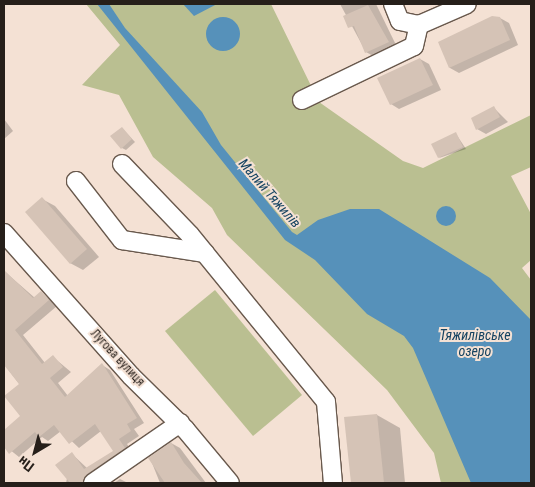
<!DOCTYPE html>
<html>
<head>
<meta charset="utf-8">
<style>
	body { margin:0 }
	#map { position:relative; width:535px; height:487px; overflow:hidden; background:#f4e1d4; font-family:"Roboto Condensed",sans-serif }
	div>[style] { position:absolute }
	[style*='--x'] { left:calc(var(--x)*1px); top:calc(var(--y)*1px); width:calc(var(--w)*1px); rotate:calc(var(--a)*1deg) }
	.green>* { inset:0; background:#babf91 }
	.water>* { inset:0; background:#5691ba }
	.round { border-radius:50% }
	.shadow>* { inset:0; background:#0003 }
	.building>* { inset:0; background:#d5c3b6 }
	.roads { filter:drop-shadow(1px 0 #69594d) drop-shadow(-1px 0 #69594d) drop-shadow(0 1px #69594d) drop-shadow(0 -1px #69594d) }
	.minor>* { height:18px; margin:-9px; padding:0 9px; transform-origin:9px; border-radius:9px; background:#fff }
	span { translate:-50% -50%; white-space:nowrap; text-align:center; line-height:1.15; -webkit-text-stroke:4px #f4e1d4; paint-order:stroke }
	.street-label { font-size:12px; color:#261f1a }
	.water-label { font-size:14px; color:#154361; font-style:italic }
	.frame { position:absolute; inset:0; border:5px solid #261f1a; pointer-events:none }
	.north { position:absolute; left:10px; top:427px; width:50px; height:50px; -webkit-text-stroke:4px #f4e1d4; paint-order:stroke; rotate:217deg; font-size:14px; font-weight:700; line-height:20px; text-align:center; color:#261f1a }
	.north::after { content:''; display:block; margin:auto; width:18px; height:22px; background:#261f1a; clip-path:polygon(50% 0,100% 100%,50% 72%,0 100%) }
</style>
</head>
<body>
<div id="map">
	<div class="green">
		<div style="clip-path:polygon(86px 4px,271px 4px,319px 102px,403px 161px,423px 168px,531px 115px,531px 167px,511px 176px,531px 214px,531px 260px,522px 268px,531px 280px,531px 483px,441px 483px,434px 453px,387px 390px,227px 235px,212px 208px,153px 157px,119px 95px,82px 85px,120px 45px)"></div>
		<div style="clip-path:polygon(215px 290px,302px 395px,253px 436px,165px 331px)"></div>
	</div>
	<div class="water">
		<div style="clip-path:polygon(97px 4px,109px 4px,125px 28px,202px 112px,221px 145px,292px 232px,297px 235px,318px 220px,350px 209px,379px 209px,490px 278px,531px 320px,531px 483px,471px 483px,413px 348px,404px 336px,367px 314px,315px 260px,285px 240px)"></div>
		<div style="clip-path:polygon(183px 4px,217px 4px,194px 16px)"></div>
		<div class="round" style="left:206px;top:17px;width:34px;height:34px"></div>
		<div class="round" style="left:436px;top:206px;width:20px;height:20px"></div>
	</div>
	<div class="shadow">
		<div style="clip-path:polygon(340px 4px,376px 4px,397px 47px,375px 57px,366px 52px)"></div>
		<div style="clip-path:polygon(500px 18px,509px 23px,518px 45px,459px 73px,450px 68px,439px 43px)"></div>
		<div style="clip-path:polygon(420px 59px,429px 64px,441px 90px,399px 109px,391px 104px)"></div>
		<div style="clip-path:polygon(494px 108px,508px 122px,486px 134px,477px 129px)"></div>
		<div style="clip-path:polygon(4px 119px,13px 131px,4px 139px)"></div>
		<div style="clip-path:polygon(122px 128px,135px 142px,126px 150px,122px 148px)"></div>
		<div style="clip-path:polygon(456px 134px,466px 149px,439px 158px)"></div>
		<div style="clip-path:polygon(42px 199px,55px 206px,99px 257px,83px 270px,70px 263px)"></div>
		<div style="clip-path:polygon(4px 271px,35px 298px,41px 293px,57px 306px,23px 335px,45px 363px,53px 357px,71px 372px,58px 383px,68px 396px,102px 365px,110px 370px,144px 423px,134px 429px,139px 436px,127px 444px,133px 453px,94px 483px,66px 483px,72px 454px,88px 469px,115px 451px,101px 431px,79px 448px,61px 431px,48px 441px,42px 437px,19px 457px,4px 445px,4px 432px,22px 416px,20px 385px,4px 364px)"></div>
		<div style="clip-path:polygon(377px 415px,400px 428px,405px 483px,352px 483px,346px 418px)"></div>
		<div style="clip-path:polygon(171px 443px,180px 448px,206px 483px,160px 483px,150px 458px)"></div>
		<div style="clip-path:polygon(120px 479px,128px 483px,114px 483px)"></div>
	</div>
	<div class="building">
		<div style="clip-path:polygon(368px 5px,389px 42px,365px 53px,354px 26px,348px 28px,343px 16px)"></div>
		<div style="clip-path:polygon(492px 16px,500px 17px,510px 40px,449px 68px,438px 42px)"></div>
		<div style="clip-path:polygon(420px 58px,433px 85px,390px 105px,377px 78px)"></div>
		<div style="clip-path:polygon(494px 106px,500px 117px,476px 130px,471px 118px)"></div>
		<div style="clip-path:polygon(122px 127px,132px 139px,121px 149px,110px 136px)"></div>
		<div style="clip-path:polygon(456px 132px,463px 147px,438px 158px,431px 144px)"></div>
		<div style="clip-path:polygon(42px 197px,87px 249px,70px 264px,25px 212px)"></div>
		<div style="clip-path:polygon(4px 270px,33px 298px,41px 291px,49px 300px,15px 330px,42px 364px,53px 355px,63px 367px,50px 378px,65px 397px,102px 363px,137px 418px,127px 424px,131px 431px,119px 439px,125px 448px,87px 474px,82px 483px,70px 483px,55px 465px,72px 452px,84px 469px,113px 451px,95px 424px,69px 444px,54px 425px,39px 437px,35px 432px,9px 454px,4px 447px,4px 430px,20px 416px,4px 396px,19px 384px,4px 365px)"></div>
		<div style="clip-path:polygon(377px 414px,384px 483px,351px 483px,344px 417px)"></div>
		<div style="clip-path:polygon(171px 442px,184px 463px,202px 483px,165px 483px,148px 458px)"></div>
	</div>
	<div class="roads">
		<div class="minor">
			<div style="--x:393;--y:4;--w:18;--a:68"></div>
			<div style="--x:400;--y:21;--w:19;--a:12"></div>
			<div style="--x:419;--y:25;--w:52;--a:-23.6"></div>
			<div style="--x:302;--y:100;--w:124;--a:-25.7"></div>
			<div style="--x:414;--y:46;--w:22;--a:-77"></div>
			<div style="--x:122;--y:164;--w:98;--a:46.2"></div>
			<div style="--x:190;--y:235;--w:215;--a:50.8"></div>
			<div style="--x:326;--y:402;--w:81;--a:85.1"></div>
			<div style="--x:76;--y:181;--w:75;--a:52.1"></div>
			<div style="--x:122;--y:240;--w:84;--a:8.9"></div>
			<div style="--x:4;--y:233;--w:191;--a:48.4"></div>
			<div style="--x:131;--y:376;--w:76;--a:44.5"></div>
			<div style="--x:185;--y:429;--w:70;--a:50.2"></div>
			<div style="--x:93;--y:483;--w:106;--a:-34.6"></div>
		</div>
	</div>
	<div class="street-label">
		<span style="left:117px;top:358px;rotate:47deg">Лугова вулиця</span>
	</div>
	<div class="water-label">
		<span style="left:270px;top:193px;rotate:49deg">Малий Тяжилів</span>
		<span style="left:475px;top:343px">Тяжилівське<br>озеро</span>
	</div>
	<div class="frame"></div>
	<div class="north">Пн</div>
</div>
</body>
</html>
